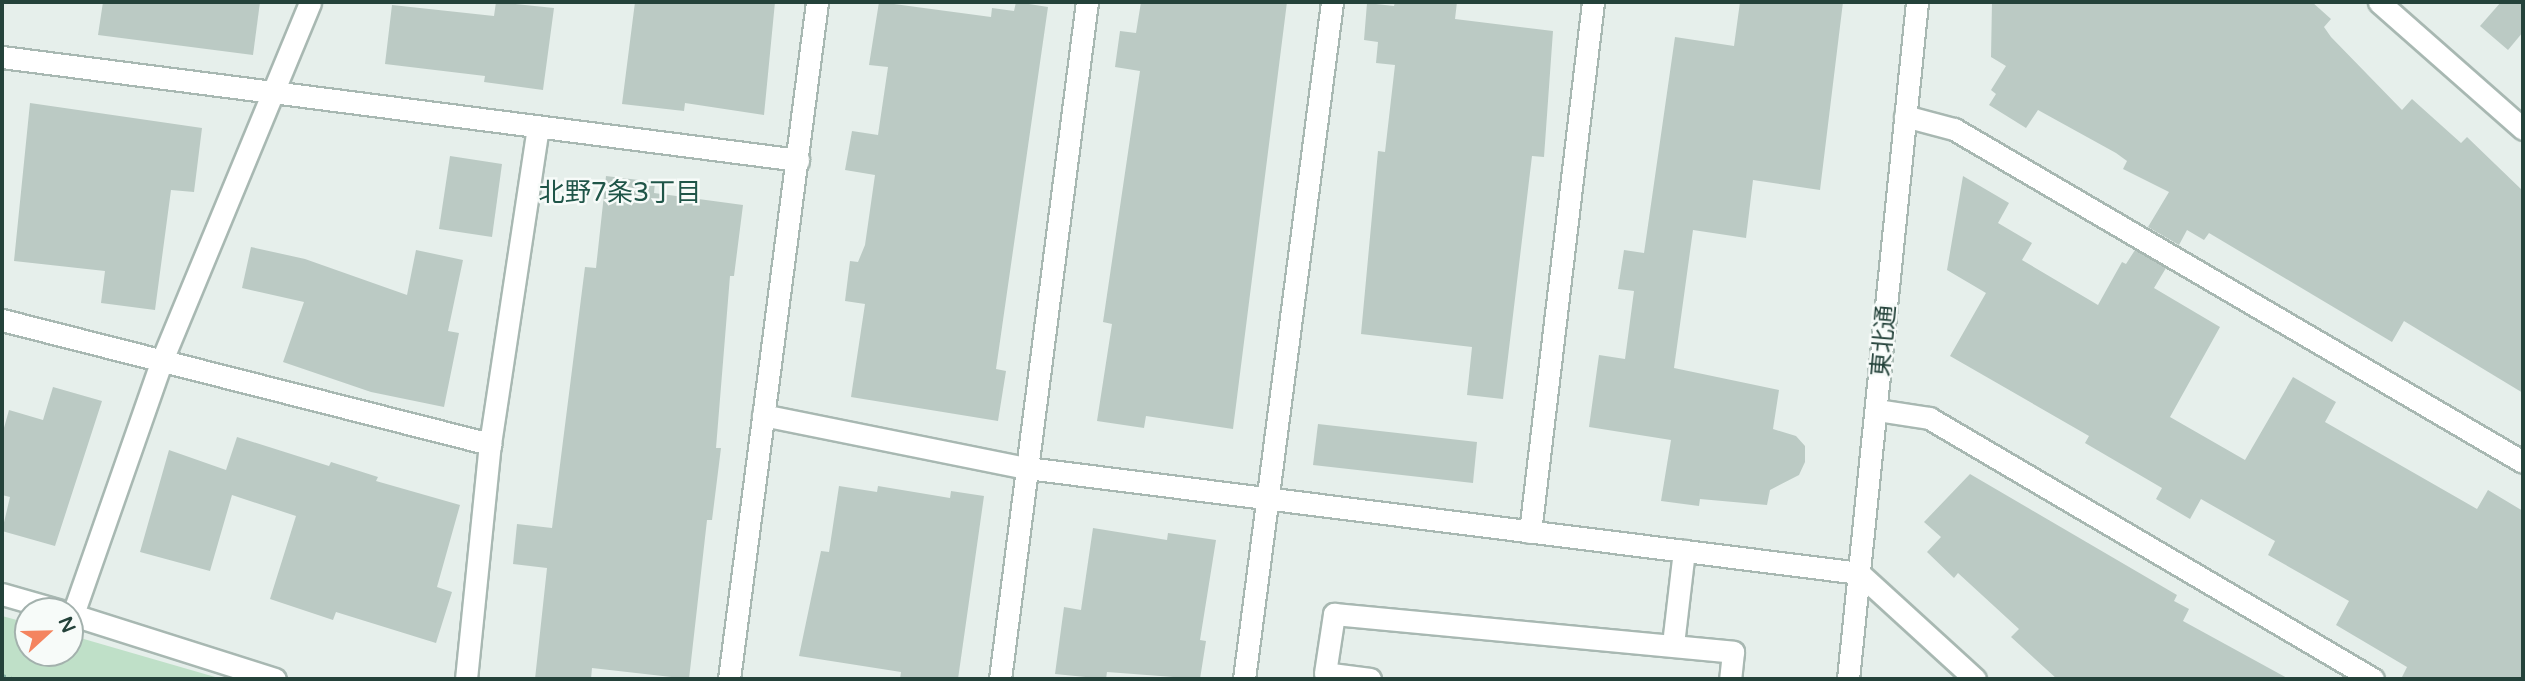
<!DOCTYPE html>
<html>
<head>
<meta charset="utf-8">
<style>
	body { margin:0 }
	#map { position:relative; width:2525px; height:681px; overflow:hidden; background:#e6efeb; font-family:"Varela Round","Noto Sans JP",sans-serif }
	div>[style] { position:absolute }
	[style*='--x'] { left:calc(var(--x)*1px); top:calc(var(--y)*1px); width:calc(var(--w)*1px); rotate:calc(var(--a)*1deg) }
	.green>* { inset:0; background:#bfe0c8 }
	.building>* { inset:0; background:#bbcac4 }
	.path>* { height:4.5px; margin-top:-2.25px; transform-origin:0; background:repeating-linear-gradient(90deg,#86b3a5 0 3.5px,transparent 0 8.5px) }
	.roads { filter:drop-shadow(2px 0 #a8b8b2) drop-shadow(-2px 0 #a8b8b2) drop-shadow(0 2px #a8b8b2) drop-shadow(0 -2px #a8b8b2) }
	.lane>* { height:21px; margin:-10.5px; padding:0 10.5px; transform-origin:10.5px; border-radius:10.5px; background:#fff }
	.street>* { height:21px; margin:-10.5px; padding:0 10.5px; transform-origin:10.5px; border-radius:10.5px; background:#fff }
	.secondary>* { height:21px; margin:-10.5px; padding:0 10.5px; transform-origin:10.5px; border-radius:10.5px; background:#fff }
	span { translate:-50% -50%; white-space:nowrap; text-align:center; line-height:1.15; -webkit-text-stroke:5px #f7fbf9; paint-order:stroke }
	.street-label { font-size:24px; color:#24423a }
	.neighbourhood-label { font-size:26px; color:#1f5548 }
	.frame { position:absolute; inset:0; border:4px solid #24423a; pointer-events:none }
	.north { position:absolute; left:14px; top:597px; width:70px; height:70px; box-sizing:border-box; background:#f7fbf9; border:2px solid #a3b1ad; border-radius:50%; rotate:68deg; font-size:19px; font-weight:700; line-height:28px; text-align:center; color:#24423a }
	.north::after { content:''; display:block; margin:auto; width:24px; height:32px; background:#f4845f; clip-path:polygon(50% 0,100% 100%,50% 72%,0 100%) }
</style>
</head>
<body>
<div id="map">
	<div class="green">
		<div style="clip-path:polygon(2px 616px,28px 623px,28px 653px,70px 653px,70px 635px,222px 679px,2px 679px)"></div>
	</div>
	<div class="building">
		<div style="clip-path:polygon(103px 2px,260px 2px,253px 55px,98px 35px)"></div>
		<div style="clip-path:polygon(496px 2px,554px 8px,543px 90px,484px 82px,485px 76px,385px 64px,392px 5px,494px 16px)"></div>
		<div style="clip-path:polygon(635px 2px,775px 2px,764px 115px,685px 103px,684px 111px,622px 104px)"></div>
		<div style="clip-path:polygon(879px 2px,991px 17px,992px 8px,1014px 11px,1016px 2px,1048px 7px,996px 369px,1006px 371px,998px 421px,851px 397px,865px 304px,845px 301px,850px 261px,858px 262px,865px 245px,875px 175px,845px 170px,852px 131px,878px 135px,888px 67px,869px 65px)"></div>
		<div style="clip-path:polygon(1141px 2px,1287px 2px,1233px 429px,1146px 416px,1144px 428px,1097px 421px,1112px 324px,1103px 322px,1140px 71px,1115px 67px,1120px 31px,1136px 33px)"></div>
		<div style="clip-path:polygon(1395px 2px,1457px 2px,1455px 19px,1553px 31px,1544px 157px,1532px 156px,1503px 399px,1467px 395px,1472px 347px,1361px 334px,1378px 151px,1385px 152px,1395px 65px,1376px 63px,1378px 42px,1364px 40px,1367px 3px,1394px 6px)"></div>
		<div style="clip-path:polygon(1740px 2px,1843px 2px,1820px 190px,1753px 180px,1746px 238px,1693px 230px,1674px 368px,1779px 390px,1773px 429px,1796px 436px,1805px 446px,1805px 462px,1799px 475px,1770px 490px,1767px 505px,1700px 499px,1699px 506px,1661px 501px,1671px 440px,1589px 427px,1599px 355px,1625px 359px,1634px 291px,1618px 289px,1624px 250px,1644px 253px,1675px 37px,1734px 46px)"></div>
		<div style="clip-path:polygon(1992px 2px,2312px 2px,2331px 19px,2324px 27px,2331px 37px,2402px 110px,2412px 99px,2461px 143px,2467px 137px,2523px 191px,2523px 393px,2404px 321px,2392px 342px,2209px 233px,2204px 240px,2187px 230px,2179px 245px,2148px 227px,2169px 192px,2123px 169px,2127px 161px,2116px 153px,2038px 110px,2026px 128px,1989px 105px,1996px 94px,1991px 90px,2006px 66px,1991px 57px)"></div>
		<div style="clip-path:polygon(2501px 2px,2523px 2px,2523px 32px,2508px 50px,2480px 26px)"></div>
		<div style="clip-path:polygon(30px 103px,202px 128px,194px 192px,171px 190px,155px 310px,101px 303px,105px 271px,14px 261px)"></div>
		<div style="clip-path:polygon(450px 156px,502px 164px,492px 237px,439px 229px)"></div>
		<div style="clip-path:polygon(606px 176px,655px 182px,654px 193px,743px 205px,734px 276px,730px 276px,716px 448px,721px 448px,712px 520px,707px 520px,689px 679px,592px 668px,591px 679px,535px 679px,547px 568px,513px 564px,517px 524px,552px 528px,585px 267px,596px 268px)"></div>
		<div style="clip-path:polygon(1963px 176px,2009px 203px,1998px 223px,2032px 243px,2022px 260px,2098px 305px,2122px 262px,2126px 264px,2135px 250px,2166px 268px,2154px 288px,2220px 327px,2170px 417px,2245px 460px,2293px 377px,2336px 402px,2325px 422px,2477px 509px,2488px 490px,2523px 511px,2523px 679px,2401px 679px,2407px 667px,2336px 625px,2349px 601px,2268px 555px,2275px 541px,2201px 499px,2190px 519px,2156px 499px,2162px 488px,2085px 443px,2089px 436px,1950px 356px,1986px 293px,1947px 270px)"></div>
		<div style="clip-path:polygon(251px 247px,305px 259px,407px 295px,416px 250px,463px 260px,448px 331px,459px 333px,444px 407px,371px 392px,283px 362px,304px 302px,242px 288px)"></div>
		<div style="clip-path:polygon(53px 387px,102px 401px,55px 546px,2px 531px,10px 497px,2px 495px,2px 435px,9px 410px,43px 420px)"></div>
		<div style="clip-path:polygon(1318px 424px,1477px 442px,1473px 483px,1313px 465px)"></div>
		<div style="clip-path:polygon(237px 437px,329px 466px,331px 462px,378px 477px,376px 481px,460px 505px,437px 587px,452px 592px,436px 643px,336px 612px,333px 620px,270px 599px,296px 516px,232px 495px,210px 571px,140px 552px,169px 450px,226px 470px)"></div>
		<div style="clip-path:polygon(1970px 474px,2177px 595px,2174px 601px,2189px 609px,2183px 621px,2289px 679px,2057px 679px,2011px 637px,2019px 629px,1958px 573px,1954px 578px,1927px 552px,1941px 537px,1924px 522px)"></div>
		<div style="clip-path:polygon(839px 486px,877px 492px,878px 486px,950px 498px,951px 491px,984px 496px,958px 679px,900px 679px,901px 672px,799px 656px,821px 551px,829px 552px)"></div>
		<div style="clip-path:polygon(1093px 528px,1167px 540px,1168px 533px,1216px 540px,1200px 640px,1206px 641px,1200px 679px,1107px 672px,1106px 679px,1055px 674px,1064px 607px,1081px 610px)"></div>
	</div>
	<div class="path">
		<div style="--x:2;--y:676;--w:10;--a:17"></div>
	</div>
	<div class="roads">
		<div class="lane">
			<div style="--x:1673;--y:644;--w:94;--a:-83.3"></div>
			<div style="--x:1370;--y:679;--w:45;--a:-172.4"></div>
			<div style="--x:1325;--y:673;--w:60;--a:-81.3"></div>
			<div style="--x:1334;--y:614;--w:401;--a:5.4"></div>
			<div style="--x:1733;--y:652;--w:27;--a:96"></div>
		</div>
		<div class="street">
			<div style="--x:2379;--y:2;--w:192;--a:41.4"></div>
			<div style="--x:2;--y:57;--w:803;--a:7.37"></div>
			<div style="--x:1905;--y:116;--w:51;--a:14.9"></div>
			<div style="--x:1954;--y:129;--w:659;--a:30.34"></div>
			<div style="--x:2;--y:320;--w:504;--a:14.26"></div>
			<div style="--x:1877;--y:410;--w:53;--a:8.7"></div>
			<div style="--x:1929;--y:418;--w:515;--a:30.45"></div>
			<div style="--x:763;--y:415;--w:269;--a:11.4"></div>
			<div style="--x:1027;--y:468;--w:839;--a:7.19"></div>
			<div style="--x:1859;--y:573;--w:157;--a:42.4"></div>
			<div style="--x:1530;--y:532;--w:534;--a:-83.22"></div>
			<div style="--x:2;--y:594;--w:61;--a:16.1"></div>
			<div style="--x:70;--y:614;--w:215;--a:17.6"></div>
			<div style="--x:73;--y:614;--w:269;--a:-70.7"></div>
			<div style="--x:162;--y:360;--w:387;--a:-67.5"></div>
			<div style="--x:466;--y:679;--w:236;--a:-84.2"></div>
			<div style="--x:490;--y:444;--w:320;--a:-81.4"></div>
			<div style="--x:729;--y:679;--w:683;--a:-82.59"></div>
			<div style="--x:1000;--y:679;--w:683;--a:-82.68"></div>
			<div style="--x:1244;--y:679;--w:683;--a:-82.59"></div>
		</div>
		<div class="secondary">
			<div style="--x:1848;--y:679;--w:681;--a:-84.18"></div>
		</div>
	</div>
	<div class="street-label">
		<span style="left:1884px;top:341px;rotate:-85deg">東北通</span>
	</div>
	<div class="neighbourhood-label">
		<span style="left:620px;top:193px">北野7条3丁目</span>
	</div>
	<div class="frame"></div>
	<div class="north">N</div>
</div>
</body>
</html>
